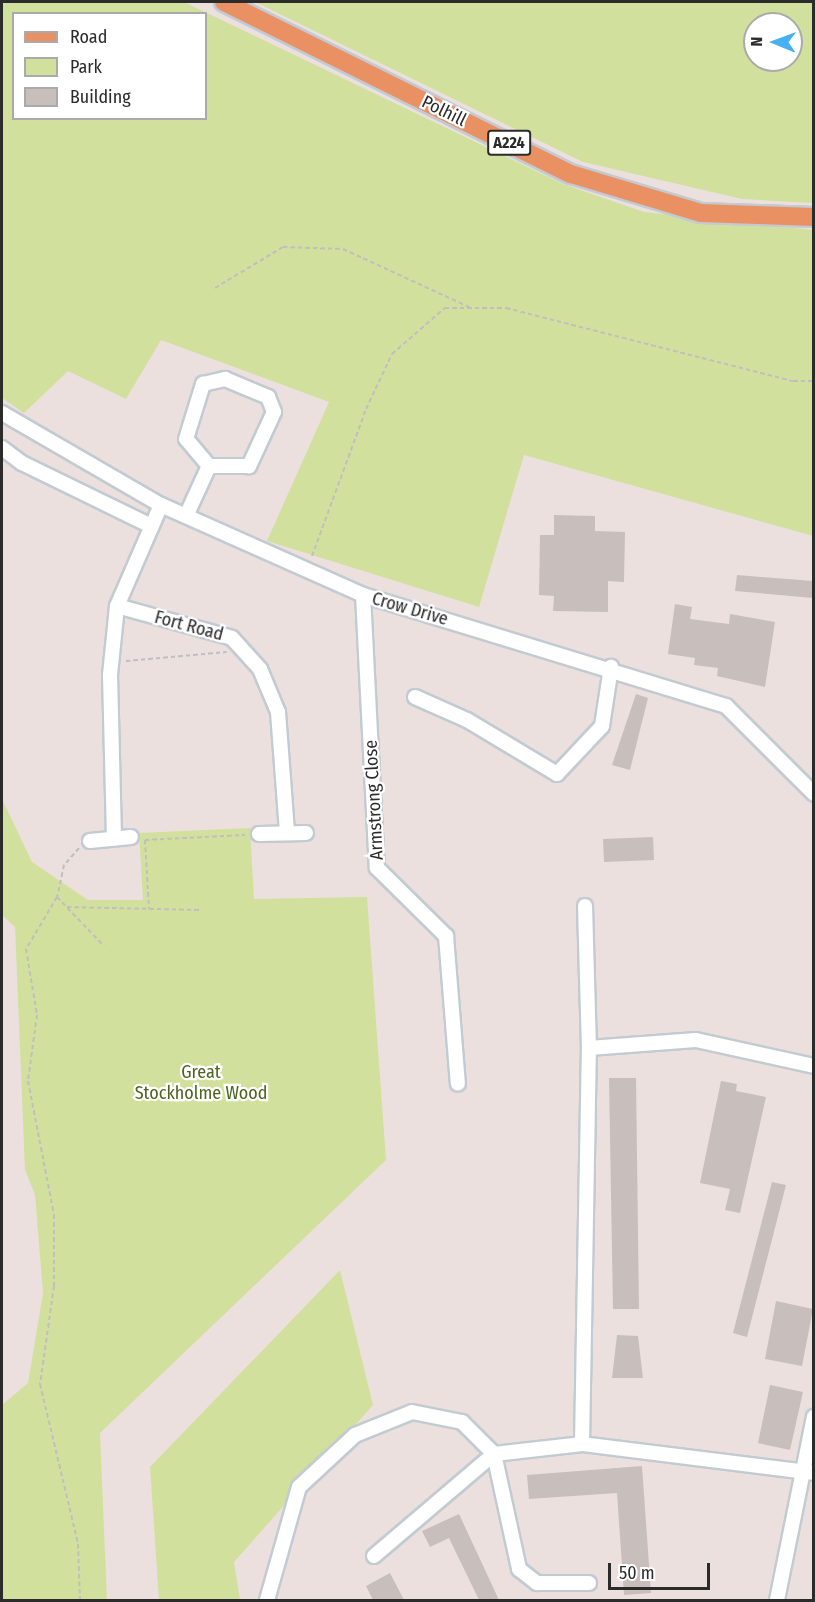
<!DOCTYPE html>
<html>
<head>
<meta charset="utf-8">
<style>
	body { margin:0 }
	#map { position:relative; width:815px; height:1602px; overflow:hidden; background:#ece0de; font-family:"Fira Sans Condensed",sans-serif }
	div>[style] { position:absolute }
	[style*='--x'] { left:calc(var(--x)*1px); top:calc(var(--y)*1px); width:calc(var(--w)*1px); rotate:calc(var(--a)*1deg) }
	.green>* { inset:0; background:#d1e09d }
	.building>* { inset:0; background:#c8bebc }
	.path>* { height:2px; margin-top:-1px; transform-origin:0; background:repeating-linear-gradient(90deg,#bfbfbf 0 4.5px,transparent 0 7.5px) }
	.roads { filter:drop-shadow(2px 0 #c2cbd1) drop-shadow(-2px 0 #c2cbd1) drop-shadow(0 2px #c2cbd1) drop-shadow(0 -2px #c2cbd1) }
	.minor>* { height:14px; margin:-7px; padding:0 7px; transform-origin:7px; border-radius:7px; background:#fff }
	.major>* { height:18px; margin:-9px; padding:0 9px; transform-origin:9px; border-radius:9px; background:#ea9164 }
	span { translate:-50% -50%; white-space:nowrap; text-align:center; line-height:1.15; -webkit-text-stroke:4.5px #fff; paint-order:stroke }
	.shield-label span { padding:2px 4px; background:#fff; border:2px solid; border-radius:4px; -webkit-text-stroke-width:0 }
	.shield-label { font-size:16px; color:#2b2b2b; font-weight:700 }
	.street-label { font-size:18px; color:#2b2b2b }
	.park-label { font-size:18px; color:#4b651e }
	.frame { position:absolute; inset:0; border:3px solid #2b2b2b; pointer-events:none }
	.legend { position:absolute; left:12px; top:12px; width:195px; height:108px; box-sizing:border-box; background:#fff; border:2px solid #aaa; margin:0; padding:8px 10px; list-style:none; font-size:18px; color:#2b2b2b }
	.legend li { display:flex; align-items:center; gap:12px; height:30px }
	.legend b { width:30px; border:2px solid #aaa }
	.north { position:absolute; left:743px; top:12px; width:60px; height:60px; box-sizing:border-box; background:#fff; border:2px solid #aaa; border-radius:50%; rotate:271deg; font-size:16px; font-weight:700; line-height:24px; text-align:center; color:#2b2b2b }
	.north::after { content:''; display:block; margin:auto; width:21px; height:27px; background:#45b0f2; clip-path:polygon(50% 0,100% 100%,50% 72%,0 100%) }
	.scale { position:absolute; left:608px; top:1563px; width:102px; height:27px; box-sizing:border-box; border:3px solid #2b2b2b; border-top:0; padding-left:8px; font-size:18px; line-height:21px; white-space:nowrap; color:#2b2b2b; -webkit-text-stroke:4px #fff; paint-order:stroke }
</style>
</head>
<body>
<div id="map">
	<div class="green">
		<div style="clip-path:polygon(evenodd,2px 2px,184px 2px,563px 184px,644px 212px,813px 230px,813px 536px,524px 455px,479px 607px,267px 541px,329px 402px,161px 340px,126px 399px,68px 371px,24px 413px,2px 398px,2px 2px,14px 14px,206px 14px,206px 118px,14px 118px,14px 14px)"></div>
		<div style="clip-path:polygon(evenodd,255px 2px,813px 2px,813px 203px,742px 199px,583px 162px,255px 2px,755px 24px,791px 24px,791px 60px,755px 60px,755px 24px)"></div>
		<div style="clip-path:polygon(2px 799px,32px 862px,88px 900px,143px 900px,139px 833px,250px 828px,254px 899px,367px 897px,386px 1160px,100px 1433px,107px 1600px,2px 1600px,2px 1405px,28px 1383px,43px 1293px,35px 1195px,25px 1170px,15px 927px,2px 915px)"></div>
		<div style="clip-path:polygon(340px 1270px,373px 1405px,234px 1562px,240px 1600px,159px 1600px,150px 1467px)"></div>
	</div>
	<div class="building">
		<div style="clip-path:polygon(554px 515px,595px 516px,595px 531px,625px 532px,624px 582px,608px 581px,608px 612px,553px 611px,554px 596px,539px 595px,540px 535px,554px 535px)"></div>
		<div style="clip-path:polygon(737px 575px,813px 581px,813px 598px,735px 591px)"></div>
		<div style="clip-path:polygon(675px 604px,692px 607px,690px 619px,729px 624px,730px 614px,775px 622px,765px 687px,717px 676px,718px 668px,694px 665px,695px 658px,668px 654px)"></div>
		<div style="clip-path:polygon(636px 694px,648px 698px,630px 770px,612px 765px)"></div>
		<div style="clip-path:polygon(653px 837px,654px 860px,604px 862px,603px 839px)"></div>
		<div style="clip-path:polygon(609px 1078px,636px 1078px,639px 1309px,613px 1309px)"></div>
		<div style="clip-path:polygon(721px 1081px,737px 1084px,736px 1091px,766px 1097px,740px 1213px,725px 1210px,730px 1189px,700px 1183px)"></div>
		<div style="clip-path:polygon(772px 1182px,786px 1185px,747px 1337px,733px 1333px)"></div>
		<div style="clip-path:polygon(776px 1301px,813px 1309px,802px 1366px,765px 1359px)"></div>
		<div style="clip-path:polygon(617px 1335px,638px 1336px,643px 1378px,612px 1378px)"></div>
		<div style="clip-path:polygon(770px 1385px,803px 1392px,790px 1450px,758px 1443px)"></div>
		<div style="clip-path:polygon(642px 1466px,651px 1593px,624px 1595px,617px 1493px,529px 1499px,527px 1475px)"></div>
		<div style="clip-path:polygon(459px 1514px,499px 1600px,479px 1600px,449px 1538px,430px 1547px,422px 1531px)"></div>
		<div style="clip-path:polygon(390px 1573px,404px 1600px,373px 1600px,366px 1586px)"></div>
	</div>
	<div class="path">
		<div style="--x:215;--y:288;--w:79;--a:-31.1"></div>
		<div style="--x:283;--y:247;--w:60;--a:1.9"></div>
		<div style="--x:343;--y:249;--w:139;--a:24.7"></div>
		<div style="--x:312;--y:556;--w:157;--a:-69.8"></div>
		<div style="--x:366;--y:409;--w:61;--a:-64.7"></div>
		<div style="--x:392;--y:354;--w:70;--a:-41"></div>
		<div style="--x:445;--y:308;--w:61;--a:0"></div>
		<div style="--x:506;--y:308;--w:296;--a:14.3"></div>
		<div style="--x:793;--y:381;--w:21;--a:0"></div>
		<div style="--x:126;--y:661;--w:101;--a:-5.1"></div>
		<div style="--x:145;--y:840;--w:100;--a:-2.9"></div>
		<div style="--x:145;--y:840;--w:69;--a:86.7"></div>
		<div style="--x:79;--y:848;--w:23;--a:131"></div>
		<div style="--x:64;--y:865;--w:33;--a:102"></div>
		<div style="--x:57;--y:897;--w:61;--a:120.8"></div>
		<div style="--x:26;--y:949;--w:67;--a:80.5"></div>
		<div style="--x:37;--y:1015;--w:67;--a:97.8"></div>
		<div style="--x:28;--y:1081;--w:136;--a:79"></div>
		<div style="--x:54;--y:1215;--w:71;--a:90"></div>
		<div style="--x:54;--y:1286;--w:99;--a:98.1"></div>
		<div style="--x:40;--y:1384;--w:164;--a:76.6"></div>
		<div style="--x:78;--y:1544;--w:56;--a:88"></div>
		<div style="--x:57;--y:897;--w:68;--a:46.2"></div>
		<div style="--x:67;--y:907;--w:134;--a:1.3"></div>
	</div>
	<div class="roads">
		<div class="minor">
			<div style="--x:225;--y:379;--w:47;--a:22.7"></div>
			<div style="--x:268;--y:397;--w:16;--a:68"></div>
			<div style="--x:274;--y:412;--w:60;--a:114.8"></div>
			<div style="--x:249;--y:466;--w:40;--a:180"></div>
			<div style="--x:209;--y:466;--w:35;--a:-130"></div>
			<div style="--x:186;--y:439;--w:58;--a:-72.8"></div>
			<div style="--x:203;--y:384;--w:23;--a:-13"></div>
			<div style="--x:2;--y:413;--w:184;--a:30.1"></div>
			<div style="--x:161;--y:505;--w:221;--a:24"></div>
			<div style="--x:363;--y:595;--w:380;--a:17"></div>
			<div style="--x:726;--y:706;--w:124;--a:45"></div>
			<div style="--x:2;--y:448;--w:25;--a:37"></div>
			<div style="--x:22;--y:463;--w:144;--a:26"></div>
			<div style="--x:186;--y:516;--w:55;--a:-65.3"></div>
			<div style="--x:363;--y:595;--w:273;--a:87.1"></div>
			<div style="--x:377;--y:868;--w:97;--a:44.6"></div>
			<div style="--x:446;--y:936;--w:148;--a:85.4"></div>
			<div style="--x:117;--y:606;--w:119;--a:15.5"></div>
			<div style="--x:232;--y:638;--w:42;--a:47.9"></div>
			<div style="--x:260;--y:669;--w:47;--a:67.3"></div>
			<div style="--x:278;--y:712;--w:121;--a:85.7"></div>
			<div style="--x:415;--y:697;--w:57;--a:23.9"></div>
			<div style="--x:467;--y:720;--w:105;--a:31"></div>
			<div style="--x:557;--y:774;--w:66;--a:-46.8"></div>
			<div style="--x:602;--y:726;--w:60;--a:-81.3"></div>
			<div style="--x:259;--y:834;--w:47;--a:-1.2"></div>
			<div style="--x:114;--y:838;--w:163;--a:-91.4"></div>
			<div style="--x:110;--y:675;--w:69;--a:-84.2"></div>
			<div style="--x:117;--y:606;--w:110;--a:-66.5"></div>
			<div style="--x:90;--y:841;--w:41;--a:-5.6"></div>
			<div style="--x:585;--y:906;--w:142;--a:88.4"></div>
			<div style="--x:589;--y:1048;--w:107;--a:-4.3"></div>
			<div style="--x:696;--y:1040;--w:121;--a:12.4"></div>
			<div style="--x:582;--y:1444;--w:396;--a:-89"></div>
			<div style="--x:374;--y:1556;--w:157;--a:-40.4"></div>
			<div style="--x:494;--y:1454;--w:118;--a:77.7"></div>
			<div style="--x:519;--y:1569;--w:23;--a:38"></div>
			<div style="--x:537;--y:1583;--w:52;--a:0"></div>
			<div style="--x:267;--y:1600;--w:117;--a:-74.2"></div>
			<div style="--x:299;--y:1487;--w:76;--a:-42.9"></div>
			<div style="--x:355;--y:1435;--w:61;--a:-22"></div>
			<div style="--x:412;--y:1412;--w:51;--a:11.3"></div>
			<div style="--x:462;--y:1422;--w:45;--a:45"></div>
			<div style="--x:494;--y:1454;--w:89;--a:-6.5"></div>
			<div style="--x:582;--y:1444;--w:234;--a:7.1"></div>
			<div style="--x:777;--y:1600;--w:187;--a:-78.6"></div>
		</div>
		<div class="major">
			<div style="--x:224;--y:2;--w:387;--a:26.4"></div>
			<div style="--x:571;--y:174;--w:136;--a:16.7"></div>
			<div style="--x:701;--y:213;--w:113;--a:2"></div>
		</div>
	</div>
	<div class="shield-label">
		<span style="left:509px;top:143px">A224</span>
	</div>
	<div class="street-label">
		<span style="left:444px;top:111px;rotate:26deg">Polhill</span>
		<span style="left:410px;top:609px;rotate:16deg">Crow Drive</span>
		<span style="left:189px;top:626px;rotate:15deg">Fort Road</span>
		<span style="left:374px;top:800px;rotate:-93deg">Armstrong Close</span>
	</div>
	<div class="park-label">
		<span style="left:201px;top:1083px">Great<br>Stockholme Wood</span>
	</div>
	<div class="frame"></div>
	<ul class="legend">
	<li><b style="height:8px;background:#ea9164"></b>Road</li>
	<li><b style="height:16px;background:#d1e09d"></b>Park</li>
	<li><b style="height:16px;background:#c8bebc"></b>Building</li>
	</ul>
	<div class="north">N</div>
	<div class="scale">50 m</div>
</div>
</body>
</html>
